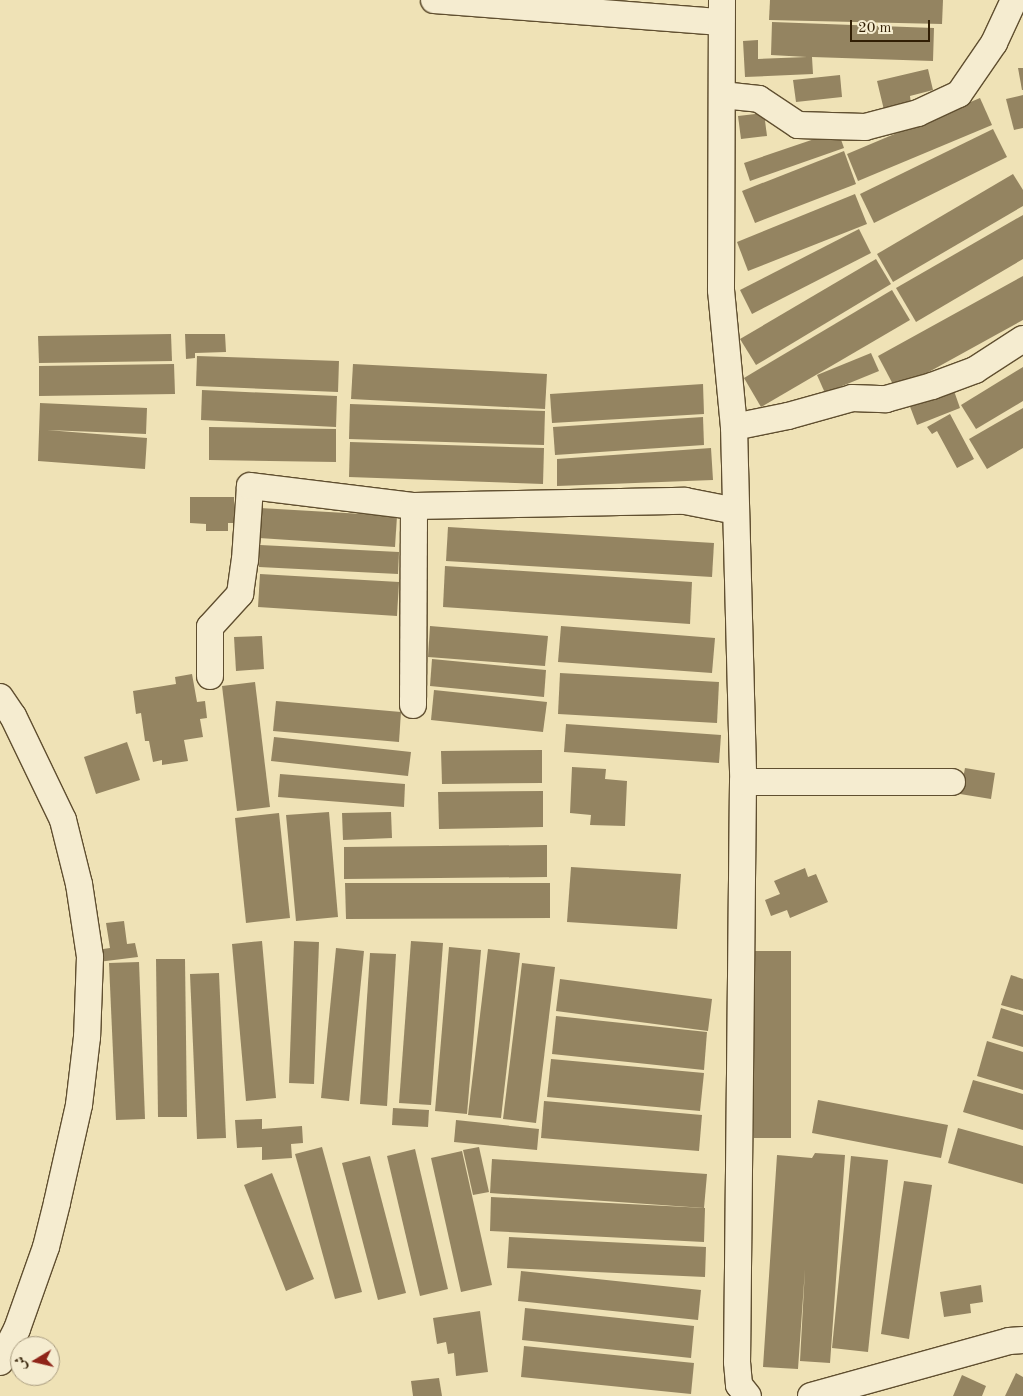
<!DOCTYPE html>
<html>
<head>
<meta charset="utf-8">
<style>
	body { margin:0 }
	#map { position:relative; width:1023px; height:1396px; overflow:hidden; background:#efe2b6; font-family:"Old Standard TT",Amiri,serif }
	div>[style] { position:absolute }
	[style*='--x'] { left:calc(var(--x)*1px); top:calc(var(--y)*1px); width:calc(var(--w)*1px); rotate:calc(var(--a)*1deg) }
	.building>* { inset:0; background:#948461 }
	.roads { filter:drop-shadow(1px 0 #604f30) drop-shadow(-1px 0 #604f30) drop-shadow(0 1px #604f30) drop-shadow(0 -1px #604f30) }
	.street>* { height:26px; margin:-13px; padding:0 13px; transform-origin:13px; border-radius:13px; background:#f5ecd0 }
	span { translate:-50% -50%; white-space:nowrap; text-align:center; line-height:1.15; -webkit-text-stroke:4px #f5ecd0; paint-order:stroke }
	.north { position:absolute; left:10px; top:1336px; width:50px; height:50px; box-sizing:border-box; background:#f5ecd0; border:1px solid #a79a7e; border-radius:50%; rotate:261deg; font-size:14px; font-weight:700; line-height:20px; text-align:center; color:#311e04 }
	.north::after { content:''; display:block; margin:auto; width:18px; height:22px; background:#8f2418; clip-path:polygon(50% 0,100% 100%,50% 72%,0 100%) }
	.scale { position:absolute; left:850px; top:20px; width:80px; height:22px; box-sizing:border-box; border:2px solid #311e04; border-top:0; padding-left:6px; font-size:15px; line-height:18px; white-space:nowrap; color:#311e04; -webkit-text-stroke:4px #f5ecd0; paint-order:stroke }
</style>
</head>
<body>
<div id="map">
	<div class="building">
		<div style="clip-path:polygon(770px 0,943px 0,942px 24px,769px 20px)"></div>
		<div style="clip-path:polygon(772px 22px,934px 28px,933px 61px,812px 57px,813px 74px,745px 77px,743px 41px,758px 40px,758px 59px,807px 57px,771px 55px)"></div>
		<div style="clip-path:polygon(1018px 68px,1023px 68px,1023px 90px,1022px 90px)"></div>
		<div style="clip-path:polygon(928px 69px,933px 90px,910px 96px,911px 104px,884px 110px,877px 81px)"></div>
		<div style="clip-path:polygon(840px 75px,842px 97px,796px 102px,793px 80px)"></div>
		<div style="clip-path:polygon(1023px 95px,1023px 128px,1014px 130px,1006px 99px)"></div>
		<div style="clip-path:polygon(980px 98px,992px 125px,858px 181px,847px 154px)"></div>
		<div style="clip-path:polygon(764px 113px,767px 136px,741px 139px,738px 116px)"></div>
		<div style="clip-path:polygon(993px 129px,1007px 157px,874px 223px,860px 194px)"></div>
		<div style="clip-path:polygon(838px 131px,844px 148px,750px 181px,744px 163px)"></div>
		<div style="clip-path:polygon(844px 151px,856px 184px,755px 223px,742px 191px)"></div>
		<div style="clip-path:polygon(1013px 174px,1023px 190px,1023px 206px,893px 282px,877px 254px)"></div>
		<div style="clip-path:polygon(855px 194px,867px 224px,748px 271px,737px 242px)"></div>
		<div style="clip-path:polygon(1023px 215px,1023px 259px,916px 322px,896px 288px)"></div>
		<div style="clip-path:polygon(859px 229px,871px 253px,752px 314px,740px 290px)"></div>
		<div style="clip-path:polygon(876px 259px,891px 284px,756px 365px,740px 339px)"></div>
		<div style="clip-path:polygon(1023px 276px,1023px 320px,896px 390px,878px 356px)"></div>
		<div style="clip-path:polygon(892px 290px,910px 320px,761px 407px,744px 378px)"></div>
		<div style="clip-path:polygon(171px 334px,172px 361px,39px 363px,38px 336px)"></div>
		<div style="clip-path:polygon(185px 334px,225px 334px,226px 352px,195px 353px,195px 358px,186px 359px)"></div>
		<div style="clip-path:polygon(871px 353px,879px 371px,825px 393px,817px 375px)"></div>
		<div style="clip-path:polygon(197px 356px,339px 361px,338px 392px,196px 386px)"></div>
		<div style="clip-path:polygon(174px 364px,175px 394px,39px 396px,39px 366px)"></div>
		<div style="clip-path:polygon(353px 364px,547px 374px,545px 409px,351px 399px)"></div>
		<div style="clip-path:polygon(1023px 367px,1023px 401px,976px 429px,961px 405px)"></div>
		<div style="clip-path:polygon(703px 384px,704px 414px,552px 423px,550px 394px)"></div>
		<div style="clip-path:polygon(953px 388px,960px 408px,917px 425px,909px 404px)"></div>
		<div style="clip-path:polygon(202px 390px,337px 396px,336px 427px,201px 420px)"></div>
		<div style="clip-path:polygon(40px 403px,147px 408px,146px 434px,47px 430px,147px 438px,145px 469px,38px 461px)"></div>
		<div style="clip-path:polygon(350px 404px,545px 411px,544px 445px,349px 439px)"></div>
		<div style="clip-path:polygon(1023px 408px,1023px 448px,987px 469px,969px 439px)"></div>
		<div style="clip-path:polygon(950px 414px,974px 459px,957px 468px,937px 431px,932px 434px,927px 427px)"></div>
		<div style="clip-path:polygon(703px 417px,704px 445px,555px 455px,553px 427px)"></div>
		<div style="clip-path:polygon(209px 427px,336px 429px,336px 462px,209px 460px)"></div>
		<div style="clip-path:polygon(350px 442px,544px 448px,543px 484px,349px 477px)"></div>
		<div style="clip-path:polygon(711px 448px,713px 480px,557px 486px,557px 459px)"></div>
		<div style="clip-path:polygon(190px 497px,234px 497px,234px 523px,228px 523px,228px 531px,206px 531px,206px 524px,190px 523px)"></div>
		<div style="clip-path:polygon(260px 508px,397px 516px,395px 547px,259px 538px)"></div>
		<div style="clip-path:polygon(448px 527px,714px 543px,712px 577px,446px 561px)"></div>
		<div style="clip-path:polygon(260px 545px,399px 552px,398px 574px,259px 567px)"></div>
		<div style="clip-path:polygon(445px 566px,692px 582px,690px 624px,443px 607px)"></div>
		<div style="clip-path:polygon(260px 574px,399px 582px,397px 616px,258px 607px)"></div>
		<div style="clip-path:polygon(430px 626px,548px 636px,545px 666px,428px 657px)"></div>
		<div style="clip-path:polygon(561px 626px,715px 638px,712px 673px,558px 662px)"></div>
		<div style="clip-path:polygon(262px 636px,264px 669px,236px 671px,234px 637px)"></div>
		<div style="clip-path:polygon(432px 659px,546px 670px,544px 697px,430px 686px)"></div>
		<div style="clip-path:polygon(560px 673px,719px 682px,717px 723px,558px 714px)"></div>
		<div style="clip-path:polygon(192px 674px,197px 702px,205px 701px,207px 718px,200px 719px,203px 737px,184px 740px,188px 761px,162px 765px,162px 760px,153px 762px,149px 741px,145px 741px,141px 713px,136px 714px,133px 691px,176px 684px,175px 677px)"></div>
		<div style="clip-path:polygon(255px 682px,270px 807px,237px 811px,222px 686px)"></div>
		<div style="clip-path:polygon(434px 690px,547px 702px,543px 732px,431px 720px)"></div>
		<div style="clip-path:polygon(276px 701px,401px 712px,399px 742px,273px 731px)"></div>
		<div style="clip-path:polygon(566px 724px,721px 735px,719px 763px,564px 752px)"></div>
		<div style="clip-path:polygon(274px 737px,411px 752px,408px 776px,271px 761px)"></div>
		<div style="clip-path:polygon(127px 742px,140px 780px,96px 794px,84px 757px)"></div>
		<div style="clip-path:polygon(542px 750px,542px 783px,442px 784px,441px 751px)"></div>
		<div style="clip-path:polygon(572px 767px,606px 769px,605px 779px,627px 781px,625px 826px,590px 825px,591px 815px,570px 813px)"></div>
		<div style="clip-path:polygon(965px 768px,995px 773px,991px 799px,960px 794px)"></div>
		<div style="clip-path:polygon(280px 774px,405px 784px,404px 807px,278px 797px)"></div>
		<div style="clip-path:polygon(543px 791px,543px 827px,439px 829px,438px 792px)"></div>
		<div style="clip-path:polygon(329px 812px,338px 917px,296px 921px,286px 815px)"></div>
		<div style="clip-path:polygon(391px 812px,392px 838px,343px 840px,342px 813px)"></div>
		<div style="clip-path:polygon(279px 813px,290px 918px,246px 923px,235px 818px)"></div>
		<div style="clip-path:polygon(547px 845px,547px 877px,344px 879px,344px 847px)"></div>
		<div style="clip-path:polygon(571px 867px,681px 874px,677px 929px,567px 922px)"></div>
		<div style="clip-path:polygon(805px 868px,808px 877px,816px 874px,828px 902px,790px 918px,787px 910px,771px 916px,765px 900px,780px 894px,774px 881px)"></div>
		<div style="clip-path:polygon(345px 883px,550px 883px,550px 918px,346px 919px)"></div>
		<div style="clip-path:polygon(124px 921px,127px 944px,135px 943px,138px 957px,98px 962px,96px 950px,110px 948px,106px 923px)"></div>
		<div style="clip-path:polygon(262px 941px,276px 1098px,246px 1101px,232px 944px)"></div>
		<div style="clip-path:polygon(294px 941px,319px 942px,314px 1084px,289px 1083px)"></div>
		<div style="clip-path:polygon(411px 941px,443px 943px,431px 1105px,399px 1103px)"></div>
		<div style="clip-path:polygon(449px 947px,481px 950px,467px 1114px,435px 1111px)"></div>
		<div style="clip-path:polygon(336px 948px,364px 951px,349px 1101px,321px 1098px)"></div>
		<div style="clip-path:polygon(488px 949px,520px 953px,501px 1118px,468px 1115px)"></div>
		<div style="clip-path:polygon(754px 951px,791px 951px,791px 1138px,754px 1138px)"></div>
		<div style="clip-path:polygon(370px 953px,396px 954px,387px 1106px,360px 1104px)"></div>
		<div style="clip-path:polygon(156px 959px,185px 959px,187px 1117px,158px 1117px)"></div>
		<div style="clip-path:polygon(139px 962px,145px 1119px,116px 1120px,109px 963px)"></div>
		<div style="clip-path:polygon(522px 963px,555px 967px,536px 1123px,503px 1119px)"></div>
		<div style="clip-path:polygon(219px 973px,226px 1138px,197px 1139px,190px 974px)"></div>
		<div style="clip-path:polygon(1011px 975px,1023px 979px,1023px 1011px,1001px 1005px)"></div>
		<div style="clip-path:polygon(560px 979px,712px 999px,708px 1031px,556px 1011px)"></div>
		<div style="clip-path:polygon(1001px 1008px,1023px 1015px,1023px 1047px,992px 1038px)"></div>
		<div style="clip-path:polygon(556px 1016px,707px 1032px,704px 1070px,552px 1054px)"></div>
		<div style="clip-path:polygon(987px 1041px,1023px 1052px,1023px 1090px,977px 1076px)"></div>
		<div style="clip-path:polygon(551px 1059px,704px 1073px,700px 1111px,547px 1097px)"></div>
		<div style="clip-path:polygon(973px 1080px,1023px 1094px,1023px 1130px,963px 1112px)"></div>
		<div style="clip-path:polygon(818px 1100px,948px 1125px,941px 1158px,812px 1133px)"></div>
		<div style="clip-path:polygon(544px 1101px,702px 1115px,699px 1151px,541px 1138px)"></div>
		<div style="clip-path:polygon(393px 1108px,429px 1110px,428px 1127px,392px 1125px)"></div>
		<div style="clip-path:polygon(262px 1119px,262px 1129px,302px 1126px,303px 1143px,291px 1144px,292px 1158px,262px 1160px,262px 1147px,237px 1148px,235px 1120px)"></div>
		<div style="clip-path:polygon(456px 1120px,539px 1129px,537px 1150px,454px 1142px)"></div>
		<div style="clip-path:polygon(958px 1128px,1023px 1146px,1023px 1184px,948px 1163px)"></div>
		<div style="clip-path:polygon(322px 1147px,362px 1292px,335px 1299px,295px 1154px)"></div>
		<div style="clip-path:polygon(479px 1147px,489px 1192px,473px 1195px,463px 1150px)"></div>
		<div style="clip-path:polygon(415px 1149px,448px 1289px,420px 1296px,387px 1156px)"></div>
		<div style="clip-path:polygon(462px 1151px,492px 1285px,461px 1292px,431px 1158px)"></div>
		<div style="clip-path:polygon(815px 1153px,845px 1155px,830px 1363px,800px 1361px,805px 1269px,798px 1369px,763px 1367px,777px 1155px,812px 1158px)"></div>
		<div style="clip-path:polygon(370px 1156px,406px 1293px,378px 1300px,342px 1163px)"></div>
		<div style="clip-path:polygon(851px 1156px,888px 1160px,868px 1352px,832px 1348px)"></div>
		<div style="clip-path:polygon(492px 1159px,707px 1174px,704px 1208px,490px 1193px)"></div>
		<div style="clip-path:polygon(272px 1173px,314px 1279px,286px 1291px,244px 1185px)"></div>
		<div style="clip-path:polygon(904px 1181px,932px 1185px,909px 1339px,881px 1334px)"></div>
		<div style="clip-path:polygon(491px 1197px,705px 1208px,704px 1242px,490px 1231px)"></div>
		<div style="clip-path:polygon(509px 1237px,706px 1247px,705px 1277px,507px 1268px)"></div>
		<div style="clip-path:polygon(521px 1271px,701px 1290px,698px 1320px,518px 1301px)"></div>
		<div style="clip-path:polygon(981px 1285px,983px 1302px,970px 1304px,971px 1313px,944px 1317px,940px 1292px)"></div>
		<div style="clip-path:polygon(525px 1308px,694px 1326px,691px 1358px,522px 1340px)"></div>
		<div style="clip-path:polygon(480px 1311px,488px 1372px,456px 1376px,454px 1353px,448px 1354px,446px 1342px,437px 1344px,433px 1318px)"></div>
		<div style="clip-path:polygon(524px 1346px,694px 1363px,691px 1394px,521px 1377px)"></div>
		<div style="clip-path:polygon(1016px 1373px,1023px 1377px,1023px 1396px,1005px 1396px)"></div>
		<div style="clip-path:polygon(962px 1375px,986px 1386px,982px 1396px,953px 1396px)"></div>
		<div style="clip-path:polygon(439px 1378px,442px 1396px,413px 1396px,411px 1381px)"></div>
	</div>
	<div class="roads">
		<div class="street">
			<div style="--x:434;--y:0;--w:288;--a:4.4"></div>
			<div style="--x:722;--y:0;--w:290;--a:90.2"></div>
			<div style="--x:721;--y:290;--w:138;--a:84.6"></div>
			<div style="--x:734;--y:427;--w:355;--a:88.5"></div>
			<div style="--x:743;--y:782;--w:580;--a:90.59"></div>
			<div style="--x:737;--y:1362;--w:23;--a:85"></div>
			<div style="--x:739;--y:1385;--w:14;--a:51"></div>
			<div style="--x:722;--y:95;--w:37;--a:6"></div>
			<div style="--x:759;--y:99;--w:47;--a:33.7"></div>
			<div style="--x:798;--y:125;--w:67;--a:1.7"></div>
			<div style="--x:865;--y:127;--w:55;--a:-14.8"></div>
			<div style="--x:918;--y:113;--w:45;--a:-24.9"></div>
			<div style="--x:959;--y:94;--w:62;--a:-55.5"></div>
			<div style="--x:994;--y:43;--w:47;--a:-65.1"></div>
			<div style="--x:734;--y:427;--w:55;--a:-11.5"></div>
			<div style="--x:788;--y:416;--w:66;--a:-15.7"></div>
			<div style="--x:852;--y:398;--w:34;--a:2"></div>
			<div style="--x:886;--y:399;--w:48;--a:-15.8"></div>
			<div style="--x:932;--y:386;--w:46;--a:-20.4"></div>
			<div style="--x:975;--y:370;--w:57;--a:-32.9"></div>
			<div style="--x:210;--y:676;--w:49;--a:-90"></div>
			<div style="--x:210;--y:627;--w:45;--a:-47.7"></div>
			<div style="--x:240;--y:594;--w:34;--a:-82"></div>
			<div style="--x:245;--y:560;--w:74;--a:-86.1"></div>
			<div style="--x:250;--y:486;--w:165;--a:7"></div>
			<div style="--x:0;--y:697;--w:23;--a:56"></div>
			<div style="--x:13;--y:716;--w:115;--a:64.3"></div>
			<div style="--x:63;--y:820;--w:66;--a:76"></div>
			<div style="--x:79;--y:884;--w:74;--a:81.4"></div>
			<div style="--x:90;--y:957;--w:80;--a:92.1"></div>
			<div style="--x:87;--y:1037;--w:68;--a:96.7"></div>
			<div style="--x:79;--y:1105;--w:100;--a:102.7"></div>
			<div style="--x:57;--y:1203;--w:45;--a:104"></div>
			<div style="--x:46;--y:1247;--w:87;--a:109.5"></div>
			<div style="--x:17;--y:1329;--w:37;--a:117"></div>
			<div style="--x:413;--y:705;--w:199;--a:-89.7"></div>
			<div style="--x:414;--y:506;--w:271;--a:-1.1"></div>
			<div style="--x:685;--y:501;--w:52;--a:11.1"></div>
			<div style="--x:743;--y:782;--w:209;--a:0"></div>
			<div style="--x:811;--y:1396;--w:205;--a:-15.5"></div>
			<div style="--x:1009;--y:1341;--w:14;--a:-4"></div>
		</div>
	</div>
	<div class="north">ش</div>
	<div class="scale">20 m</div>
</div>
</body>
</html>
